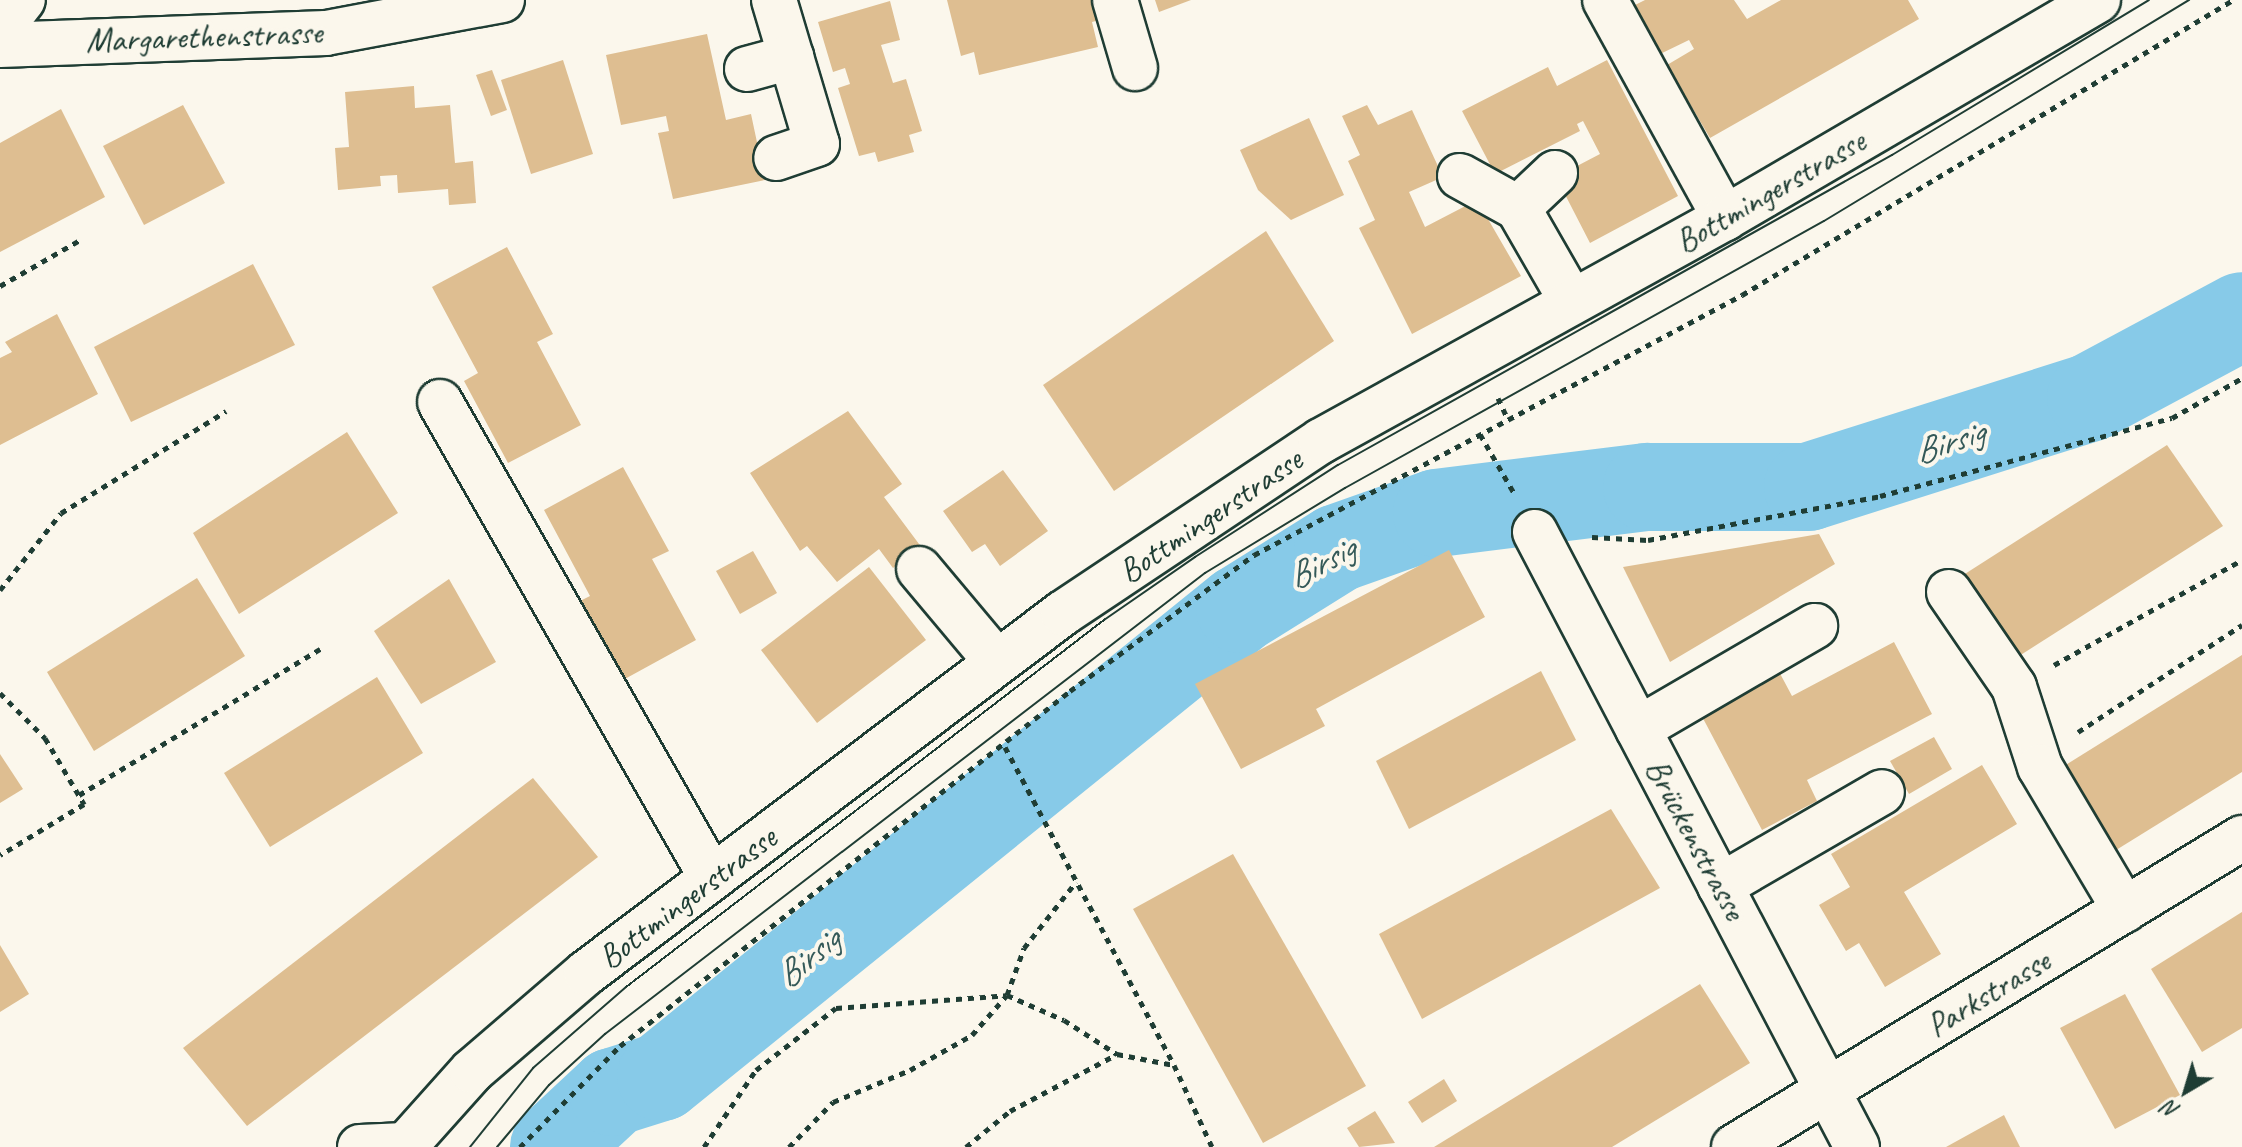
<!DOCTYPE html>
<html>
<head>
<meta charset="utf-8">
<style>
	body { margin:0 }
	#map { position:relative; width:2242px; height:1147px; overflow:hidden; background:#fbf7ec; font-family:Caveat,sans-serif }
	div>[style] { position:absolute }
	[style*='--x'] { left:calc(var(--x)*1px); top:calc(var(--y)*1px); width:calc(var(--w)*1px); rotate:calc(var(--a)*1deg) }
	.river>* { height:88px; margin:-44px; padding:0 44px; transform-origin:44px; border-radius:44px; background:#87cae8 }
	.building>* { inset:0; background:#debe91 }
	.path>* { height:5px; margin-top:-2.5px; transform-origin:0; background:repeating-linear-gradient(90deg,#1f3d34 0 6px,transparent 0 12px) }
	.roads { filter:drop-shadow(2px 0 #1f3d34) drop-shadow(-2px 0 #1f3d34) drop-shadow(0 2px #1f3d34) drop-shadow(0 -2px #1f3d34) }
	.minor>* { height:44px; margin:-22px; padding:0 22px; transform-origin:22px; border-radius:22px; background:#fbf7ec }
	.major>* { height:44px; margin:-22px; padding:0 22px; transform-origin:22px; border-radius:22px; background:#fbf7ec }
	.tram>* { height:2px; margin:-1px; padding:0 1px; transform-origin:1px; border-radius:1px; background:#1f3d34 }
	span { translate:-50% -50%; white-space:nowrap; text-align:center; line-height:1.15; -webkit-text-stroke:8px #fbf7ec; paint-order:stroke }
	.street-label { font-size:34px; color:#1f3d34 }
	.water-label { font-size:36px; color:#345958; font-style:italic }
	.north { position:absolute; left:2146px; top:1051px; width:80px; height:80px; -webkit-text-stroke:6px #fbf7ec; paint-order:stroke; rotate:218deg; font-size:22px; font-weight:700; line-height:32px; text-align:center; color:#1f3d34 }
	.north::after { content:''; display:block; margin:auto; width:28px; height:36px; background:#1f3d34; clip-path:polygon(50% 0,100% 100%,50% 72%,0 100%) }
</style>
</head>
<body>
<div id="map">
	<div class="river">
		<div style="--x:554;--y:1147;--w:81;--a:-43"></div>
		<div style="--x:613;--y:1092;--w:50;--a:-17.4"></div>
		<div style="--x:661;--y:1077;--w:744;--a:-38.95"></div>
		<div style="--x:1240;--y:609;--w:115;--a:-31.9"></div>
		<div style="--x:1338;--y:548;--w:105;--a:-19.5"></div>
		<div style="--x:1437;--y:513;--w:212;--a:-7.1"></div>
		<div style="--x:1647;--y:487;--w:161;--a:0"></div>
		<div style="--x:1808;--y:487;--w:297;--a:-17.6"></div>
		<div style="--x:2091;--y:397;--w:171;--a:-28.2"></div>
	</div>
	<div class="building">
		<div style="clip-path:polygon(947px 0,1102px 0,1107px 18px,1092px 22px,1098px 47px,979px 75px,974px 52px,961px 56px)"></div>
		<div style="clip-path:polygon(1155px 0,1191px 0,1159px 12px)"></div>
		<div style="clip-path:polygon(1645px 0,1734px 0,1747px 19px,1781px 0,1908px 0,1919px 19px,1710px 138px,1667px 65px,1694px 49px,1689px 40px,1656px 56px,1631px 7px)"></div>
		<div style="clip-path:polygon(890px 1px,900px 40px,881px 45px,893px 83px,906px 79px,922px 131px,909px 135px,914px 152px,878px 162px,875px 152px,859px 156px,838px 88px,850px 84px,845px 68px,833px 72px,818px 22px)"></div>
		<div style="clip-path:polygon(707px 34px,726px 120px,751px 114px,765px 180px,673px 199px,658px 133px,669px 131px,666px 116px,621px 125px,606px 55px)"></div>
		<div style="clip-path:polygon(563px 60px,593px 154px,531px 174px,501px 80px)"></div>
		<div style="clip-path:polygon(1607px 60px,1678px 196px,1590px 243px,1556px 177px,1600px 154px,1583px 121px,1577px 124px,1580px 131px,1495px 174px,1462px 111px,1548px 67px,1557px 86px)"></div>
		<div style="clip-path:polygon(492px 70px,507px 110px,491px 116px,476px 75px)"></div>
		<div style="clip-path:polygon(414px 86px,415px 108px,450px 105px,455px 163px,473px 161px,476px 203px,449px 205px,448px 189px,398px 193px,397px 175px,380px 176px,381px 186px,338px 190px,335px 148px,349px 147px,345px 92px)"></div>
		<div style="clip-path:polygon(183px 105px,225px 183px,144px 225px,103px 146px)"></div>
		<div style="clip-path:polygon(1367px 105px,1378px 125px,1412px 110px,1443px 177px,1409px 192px,1425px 227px,1477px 200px,1521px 276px,1412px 334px,1359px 228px,1375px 220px,1348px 161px,1360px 155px,1342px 116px)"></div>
		<div style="clip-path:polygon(61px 109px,105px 197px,0 252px,0 143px)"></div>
		<div style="clip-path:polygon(1309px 118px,1344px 195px,1291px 220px,1258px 190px,1240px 150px)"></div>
		<div style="clip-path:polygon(1266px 231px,1334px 341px,1114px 491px,1043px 385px)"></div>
		<div style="clip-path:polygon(507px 247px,553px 334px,537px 342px,581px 425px,508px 463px,464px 381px,478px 373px,432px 287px)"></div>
		<div style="clip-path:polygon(253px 264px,295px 345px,131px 422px,94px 347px)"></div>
		<div style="clip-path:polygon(57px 314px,98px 394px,0 445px,0 358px,12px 352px,5px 342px)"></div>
		<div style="clip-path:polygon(848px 411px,902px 484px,884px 497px,922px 548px,893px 568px,879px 549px,837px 582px,807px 546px,800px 551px,750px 473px)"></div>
		<div style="clip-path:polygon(347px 432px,398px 513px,239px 614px,193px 533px)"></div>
		<div style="clip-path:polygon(2167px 445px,2223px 526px,2008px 663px,1957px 579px)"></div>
		<div style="clip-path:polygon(623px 467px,669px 551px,652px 559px,696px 640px,623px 680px,580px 601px,590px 596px,544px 510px)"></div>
		<div style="clip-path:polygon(1003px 470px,1048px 531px,1000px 566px,985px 544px,972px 552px,943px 511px)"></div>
		<div style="clip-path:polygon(1819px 534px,1835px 564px,1670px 662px,1623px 567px)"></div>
		<div style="clip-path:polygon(1449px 550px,1485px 617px,1316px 709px,1325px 726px,1241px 769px,1195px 684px)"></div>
		<div style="clip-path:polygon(753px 551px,777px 593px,740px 614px,716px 571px)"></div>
		<div style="clip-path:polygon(869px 567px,926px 640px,817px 723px,761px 650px)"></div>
		<div style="clip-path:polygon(197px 578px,245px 656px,94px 751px,47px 672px)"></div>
		<div style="clip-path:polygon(449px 579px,496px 662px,421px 704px,374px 631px)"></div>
		<div style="clip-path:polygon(1894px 642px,1932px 714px,1807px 780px,1817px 801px,1762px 830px,1697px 707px,1776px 666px,1792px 696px)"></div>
		<div style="clip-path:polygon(2242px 655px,2242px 772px,2100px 860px,2048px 776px)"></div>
		<div style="clip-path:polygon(1541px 671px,1576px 740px,1409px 829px,1376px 761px)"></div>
		<div style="clip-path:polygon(377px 677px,423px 753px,270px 847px,224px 773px)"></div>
		<div style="clip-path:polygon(1934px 737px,1952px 769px,1909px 794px,1890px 761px)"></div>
		<div style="clip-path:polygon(0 754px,23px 789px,0 803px)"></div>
		<div style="clip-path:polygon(1982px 765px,2017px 824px,1904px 892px,1941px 954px,1885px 987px,1859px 943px,1846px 951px,1819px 905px,1850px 887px,1831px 854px)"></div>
		<div style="clip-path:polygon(533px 778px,598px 857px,247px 1126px,183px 1048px)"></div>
		<div style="clip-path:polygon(1611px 809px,1660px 888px,1422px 1019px,1379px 934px)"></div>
		<div style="clip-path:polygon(1233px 854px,1366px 1086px,1263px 1143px,1133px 909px)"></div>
		<div style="clip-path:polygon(2242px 912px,2242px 1028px,2202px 1052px,2151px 969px)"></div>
		<div style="clip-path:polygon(0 945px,29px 994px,0 1012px)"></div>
		<div style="clip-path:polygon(1700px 984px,1750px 1063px,1612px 1147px,1434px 1147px)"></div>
		<div style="clip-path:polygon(2125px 994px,2180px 1095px,2115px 1129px,2060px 1028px)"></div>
		<div style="clip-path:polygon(1444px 1079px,1457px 1101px,1422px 1123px,1408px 1102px)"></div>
		<div style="clip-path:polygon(1375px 1111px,1395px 1143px,1359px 1147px,1347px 1128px)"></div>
		<div style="clip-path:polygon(2004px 1115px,2020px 1147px,1946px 1147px)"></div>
	</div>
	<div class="path">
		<div style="--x:0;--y:286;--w:92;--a:-29.9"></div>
		<div style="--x:1498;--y:398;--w:23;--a:65"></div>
		<div style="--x:1480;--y:434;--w:68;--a:60"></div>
		<div style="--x:1592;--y:537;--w:56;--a:3.1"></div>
		<div style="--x:1648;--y:540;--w:236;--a:-10.7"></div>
		<div style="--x:1880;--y:496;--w:302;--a:-15"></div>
		<div style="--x:2172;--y:418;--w:81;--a:-29.7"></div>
		<div style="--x:0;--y:590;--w:98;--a:-51.6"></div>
		<div style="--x:61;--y:513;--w:194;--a:-31.7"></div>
		<div style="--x:2054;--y:665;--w:215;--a:-29.2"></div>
		<div style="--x:0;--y:693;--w:64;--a:45"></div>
		<div style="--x:45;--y:738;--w:77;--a:59.4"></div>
		<div style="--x:84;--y:804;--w:98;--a:148.7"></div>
		<div style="--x:2078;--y:732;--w:196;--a:-33.1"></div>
		<div style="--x:1005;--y:747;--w:360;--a:62"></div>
		<div style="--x:1174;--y:1065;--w:90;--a:65.1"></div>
		<div style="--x:79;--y:795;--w:282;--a:-31.2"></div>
		<div style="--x:520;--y:1147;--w:142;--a:-45.3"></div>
		<div style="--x:620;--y:1046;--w:573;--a:-38.27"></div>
		<div style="--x:1070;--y:691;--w:229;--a:-36.5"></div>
		<div style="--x:1254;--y:555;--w:553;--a:-28.05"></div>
		<div style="--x:1742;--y:295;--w:573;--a:-31"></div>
		<div style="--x:704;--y:1147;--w:93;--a:-56"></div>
		<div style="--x:756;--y:1070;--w:101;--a:-37.8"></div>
		<div style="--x:836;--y:1008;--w:171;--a:-4.3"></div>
		<div style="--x:1007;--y:995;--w:62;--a:23.7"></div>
		<div style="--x:1064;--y:1020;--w:63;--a:32.7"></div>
		<div style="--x:1117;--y:1054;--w:58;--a:10.9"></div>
		<div style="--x:789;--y:1147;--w:63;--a:-45.6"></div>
		<div style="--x:833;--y:1102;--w:83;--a:-22.6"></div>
		<div style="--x:910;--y:1070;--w:71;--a:-29.4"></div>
		<div style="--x:972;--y:1035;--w:53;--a:-48.8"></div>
		<div style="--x:1007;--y:995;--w:50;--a:-70.1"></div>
		<div style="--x:1024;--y:948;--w:84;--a:-51.8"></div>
		<div style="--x:966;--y:1147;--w:57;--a:-39.3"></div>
		<div style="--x:1010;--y:1111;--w:121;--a:-28"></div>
	</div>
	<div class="roads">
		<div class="minor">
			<div style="--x:774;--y:0;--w:150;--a:73.4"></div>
			<div style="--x:817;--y:144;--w:43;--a:161.1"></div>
			<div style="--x:1115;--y:0;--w:71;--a:73.6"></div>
			<div style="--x:1605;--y:0;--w:249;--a:61.2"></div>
			<div style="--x:0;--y:29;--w:37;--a:-52"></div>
			<div style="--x:0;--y:45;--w:326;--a:-2.1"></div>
			<div style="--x:326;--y:33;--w:179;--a:-10.6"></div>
			<div style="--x:747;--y:69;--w:46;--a:-15.3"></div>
			<div style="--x:1460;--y:176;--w:66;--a:28.9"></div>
			<div style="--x:1518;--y:208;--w:108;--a:60.1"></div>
			<div style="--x:1518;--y:208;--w:51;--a:-43.4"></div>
			<div style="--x:440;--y:402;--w:548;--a:60.26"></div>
			<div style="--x:1535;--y:532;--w:694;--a:62.36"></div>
			<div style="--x:919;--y:569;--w:121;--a:50"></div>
			<div style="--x:1949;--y:592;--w:115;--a:55.6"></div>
			<div style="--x:2014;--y:687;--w:84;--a:72"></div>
			<div style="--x:2040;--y:767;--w:166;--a:59.3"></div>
			<div style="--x:1638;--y:729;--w:205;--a:-30.2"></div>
			<div style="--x:1720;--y:886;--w:187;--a:-30.1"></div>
			<div style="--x:360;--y:1147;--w:45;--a:-2.5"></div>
			<div style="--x:1734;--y:1147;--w:595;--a:-31.31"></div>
		</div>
		<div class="major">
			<div style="--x:404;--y:1147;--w:102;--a:-48.2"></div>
			<div style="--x:472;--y:1071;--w:150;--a:-40.7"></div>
			<div style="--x:586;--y:973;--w:598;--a:-37.04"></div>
			<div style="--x:1063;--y:613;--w:310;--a:-33.7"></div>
			<div style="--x:1321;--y:441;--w:461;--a:-28.9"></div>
			<div style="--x:1725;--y:218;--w:432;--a:-30.3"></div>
		</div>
	</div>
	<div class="tram">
		<div style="--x:470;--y:1147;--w:101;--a:-51.4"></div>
		<div style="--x:533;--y:1068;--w:123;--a:-41.1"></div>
		<div style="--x:626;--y:987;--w:603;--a:-37.52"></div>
		<div style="--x:1104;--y:620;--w:111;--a:-34.7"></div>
		<div style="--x:1195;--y:557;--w:170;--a:-32.8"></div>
		<div style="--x:1338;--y:465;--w:635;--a:-29.23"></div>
		<div style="--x:1892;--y:155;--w:300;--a:-31.1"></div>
		<div style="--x:497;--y:1147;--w:81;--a:-50"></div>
		<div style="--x:549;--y:1085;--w:76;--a:-42.3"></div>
		<div style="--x:605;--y:1034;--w:757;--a:-37.54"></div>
		<div style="--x:1205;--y:573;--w:164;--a:-31.3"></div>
		<div style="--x:1345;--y:488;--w:548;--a:-29.14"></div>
		<div style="--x:1824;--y:221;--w:427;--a:-31.2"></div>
	</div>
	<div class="street-label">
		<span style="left:204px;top:36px;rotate:-2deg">Margarethenstrasse</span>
		<span style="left:1770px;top:191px;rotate:-30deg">Bottmingerstrasse</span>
		<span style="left:1210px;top:515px;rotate:-34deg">Bottmingerstrasse</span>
		<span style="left:1696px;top:839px;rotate:62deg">Brückenstrasse</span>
		<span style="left:687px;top:897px;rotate:-37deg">Bottmingerstrasse</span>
		<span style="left:1988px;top:993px;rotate:-31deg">Parkstrasse</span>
	</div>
	<div class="water-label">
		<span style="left:1949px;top:442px;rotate:-18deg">Birsig</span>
		<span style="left:1321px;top:563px;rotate:-28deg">Birsig</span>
		<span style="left:808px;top:958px;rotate:-39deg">Birsig</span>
	</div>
	<div class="north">N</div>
</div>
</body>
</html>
